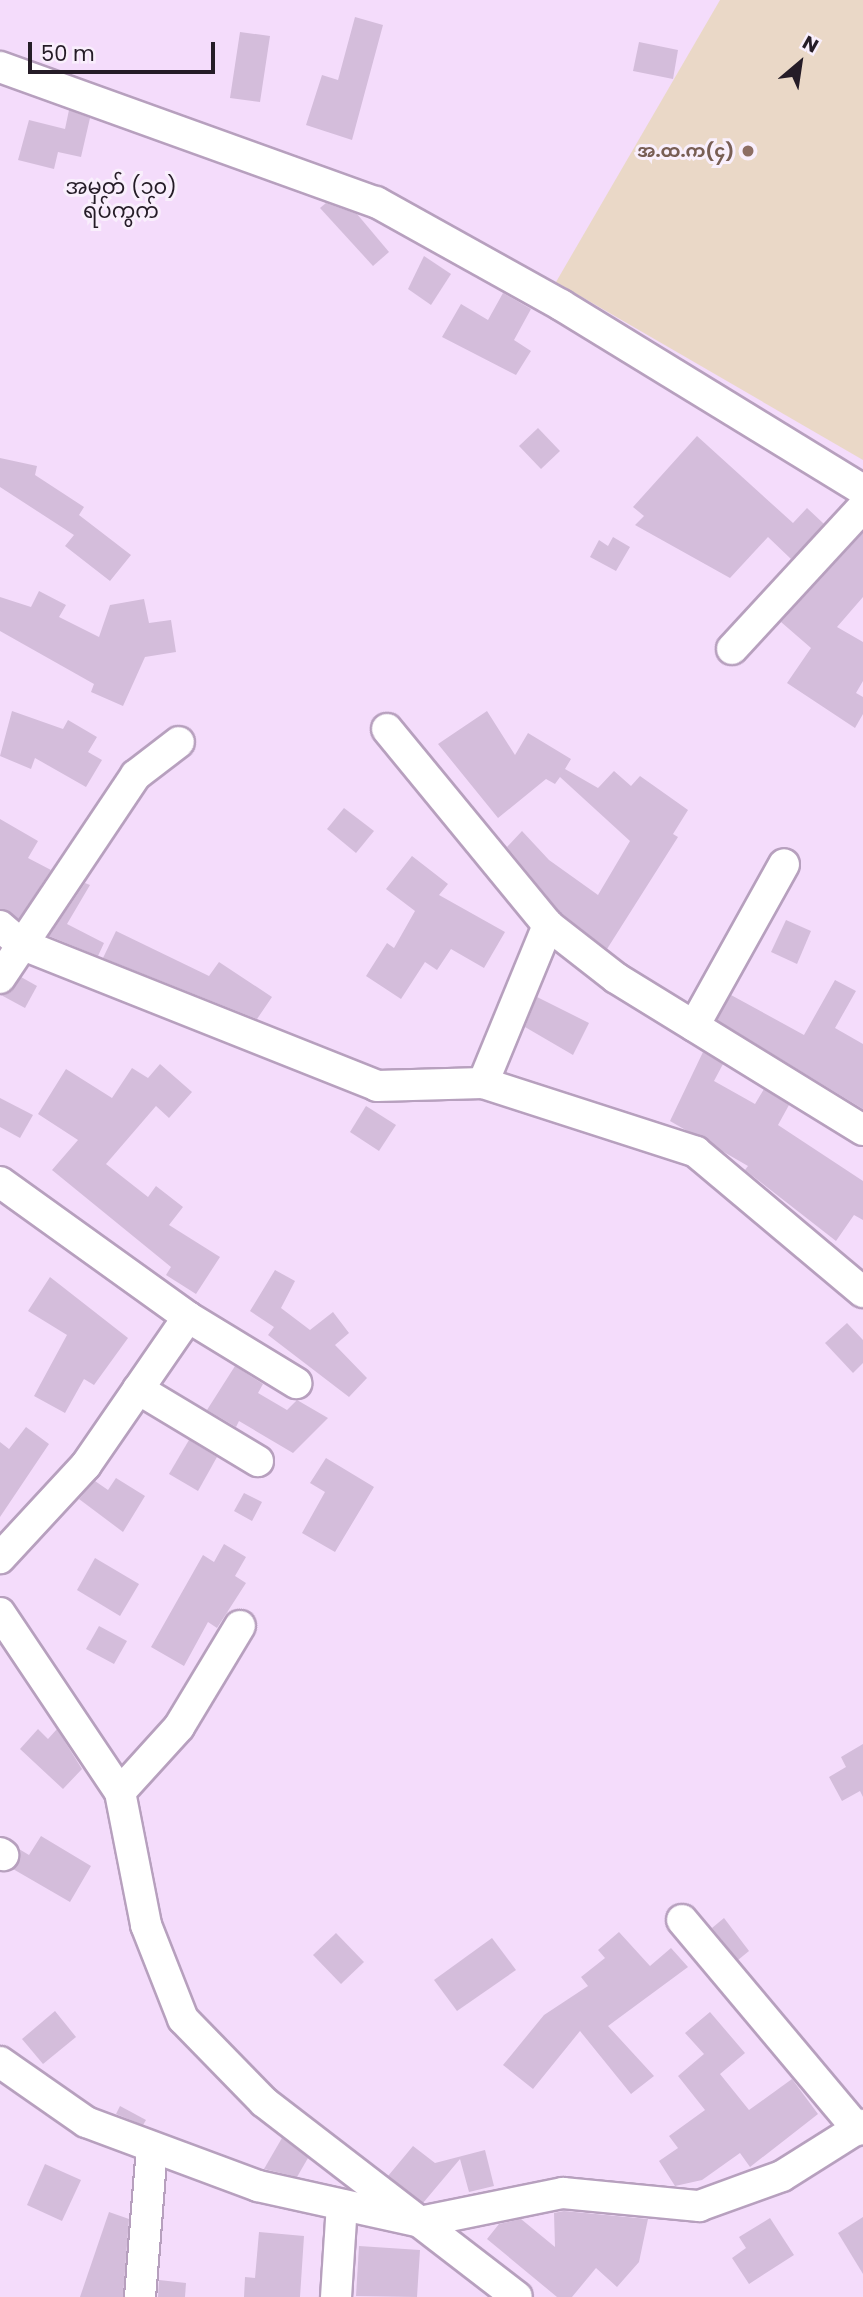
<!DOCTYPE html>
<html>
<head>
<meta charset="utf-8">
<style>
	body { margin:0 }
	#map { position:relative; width:863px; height:2297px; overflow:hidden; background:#f4dcfb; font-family:Poppins,"Noto Sans Myanmar",sans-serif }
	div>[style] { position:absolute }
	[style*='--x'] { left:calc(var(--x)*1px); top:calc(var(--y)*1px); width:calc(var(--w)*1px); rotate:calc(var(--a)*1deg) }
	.education>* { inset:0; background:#ead8c7 }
	.building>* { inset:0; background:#d4bddb }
	.roads { filter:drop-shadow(2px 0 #b7a0be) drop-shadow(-2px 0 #b7a0be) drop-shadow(0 2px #b7a0be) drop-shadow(0 -2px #b7a0be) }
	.minor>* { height:30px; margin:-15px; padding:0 15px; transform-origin:15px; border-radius:15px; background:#fff }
	.dots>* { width:19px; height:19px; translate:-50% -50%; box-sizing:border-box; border:4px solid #f9effc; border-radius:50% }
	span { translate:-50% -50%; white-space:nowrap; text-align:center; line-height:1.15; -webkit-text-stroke:6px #f9effc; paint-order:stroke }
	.education-label { font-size:18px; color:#785e54; font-weight:700 }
	.right { translate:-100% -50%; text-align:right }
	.quarter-label { font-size:21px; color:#251c27 }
	.north { position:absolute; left:765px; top:28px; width:70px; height:70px; -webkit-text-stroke:5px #f9effc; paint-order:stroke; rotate:29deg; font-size:19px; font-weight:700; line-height:28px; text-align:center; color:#251c27 }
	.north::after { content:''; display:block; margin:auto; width:24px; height:32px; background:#251c27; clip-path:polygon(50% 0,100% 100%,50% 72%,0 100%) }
	.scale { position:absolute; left:28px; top:42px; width:187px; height:32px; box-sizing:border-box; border:4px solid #251c27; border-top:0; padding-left:9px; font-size:21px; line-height:24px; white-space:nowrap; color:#251c27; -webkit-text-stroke:5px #f9effc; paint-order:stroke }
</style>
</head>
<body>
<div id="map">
	<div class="education">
		<div style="clip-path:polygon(720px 0,863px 0,863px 460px,556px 282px)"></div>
	</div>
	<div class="building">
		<div style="clip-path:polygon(355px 17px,383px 25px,352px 140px,306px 125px,322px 75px,338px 80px)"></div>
		<div style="clip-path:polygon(240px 32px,270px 36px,260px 102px,230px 98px)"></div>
		<div style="clip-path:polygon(639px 42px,678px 50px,673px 79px,633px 71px)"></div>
		<div style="clip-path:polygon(69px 110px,90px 118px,81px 157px,58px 152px,54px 169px,18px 160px,29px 120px,65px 129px)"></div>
		<div style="clip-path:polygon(326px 203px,357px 214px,389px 252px,373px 266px,320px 208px)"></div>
		<div style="clip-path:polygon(424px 256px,451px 274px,431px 305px,408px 289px)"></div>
		<div style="clip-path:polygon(503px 293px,531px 309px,514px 340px,531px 351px,516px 375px,442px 337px,461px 304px,488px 320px)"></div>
		<div style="clip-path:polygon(538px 428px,560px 451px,541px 469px,519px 446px)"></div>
		<div style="clip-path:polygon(697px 436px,793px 523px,807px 508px,824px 524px,791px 559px,768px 537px,730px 578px,635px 525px,644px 516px,633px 507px)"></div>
		<div style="clip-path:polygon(0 458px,37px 466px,35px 475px,84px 507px,79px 515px,131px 555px,110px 581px,65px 546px,74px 535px,0 487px)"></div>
		<div style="clip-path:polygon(863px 533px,863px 597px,837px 627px,863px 642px,863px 681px,856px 693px,863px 697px,863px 714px,855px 728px,787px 683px,811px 648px,781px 622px)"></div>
		<div style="clip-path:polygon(613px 537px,630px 547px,616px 571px,590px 557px,599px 540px,608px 546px)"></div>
		<div style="clip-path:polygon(39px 591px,66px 605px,59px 617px,99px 637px,110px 605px,144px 599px,149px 623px,171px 620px,176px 652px,145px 657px,123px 706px,91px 692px,94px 684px,0 631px,0 597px,31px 607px)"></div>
		<div style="clip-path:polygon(12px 711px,63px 729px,68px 720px,97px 737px,88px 752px,102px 760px,86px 787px,35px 758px,31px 769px,0 756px)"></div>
		<div style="clip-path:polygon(487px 711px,515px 755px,528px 733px,571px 759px,565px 769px,598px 788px,614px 771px,631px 786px,640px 776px,688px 810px,673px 834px,678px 837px,607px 949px,560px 912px,507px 847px,522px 831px,549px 860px,598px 895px,630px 841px,560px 777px,555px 784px,546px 779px,498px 818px,438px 744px)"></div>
		<div style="clip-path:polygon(344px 808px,374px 831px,356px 853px,327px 829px)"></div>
		<div style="clip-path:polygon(0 819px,38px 841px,28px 858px,51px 870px,19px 919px,0 909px)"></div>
		<div style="clip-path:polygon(412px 856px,448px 884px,439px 895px,505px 932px,484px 968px,451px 949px,437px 970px,425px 962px,401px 999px,366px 976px,387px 943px,394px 948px,415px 911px,386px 889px)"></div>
		<div style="clip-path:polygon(85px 883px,90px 885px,67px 924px,104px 943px,98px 956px,49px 936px)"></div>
		<div style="clip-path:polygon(786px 920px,811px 931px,797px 964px,771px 952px)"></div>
		<div style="clip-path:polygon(116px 931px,209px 976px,219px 962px,272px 997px,257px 1019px,103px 958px)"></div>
		<div style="clip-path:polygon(21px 977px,37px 986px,25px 1008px,1px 995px)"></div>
		<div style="clip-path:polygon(835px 980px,856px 991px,835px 1028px,863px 1044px,863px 1109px,717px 1020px,731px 995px,804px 1035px)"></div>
		<div style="clip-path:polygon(537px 997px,589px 1023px,573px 1055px,525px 1027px)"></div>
		<div style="clip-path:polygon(703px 1052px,723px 1064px,714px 1081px,755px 1104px,764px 1089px,789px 1105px,778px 1125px,863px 1181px,863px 1220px,854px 1215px,836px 1241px,745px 1170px,748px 1166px,670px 1121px)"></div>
		<div style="clip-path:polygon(160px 1064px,192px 1092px,169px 1118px,156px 1106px,106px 1164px,148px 1197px,156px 1186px,183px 1207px,169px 1225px,220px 1257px,196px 1294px,166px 1275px,171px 1267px,52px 1170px,78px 1140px,38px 1114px,66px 1069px,112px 1098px,132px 1068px,148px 1078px)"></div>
		<div style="clip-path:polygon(0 1098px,33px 1115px,20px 1138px,0 1127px)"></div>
		<div style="clip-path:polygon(366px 1106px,396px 1125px,379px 1151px,350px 1132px)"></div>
		<div style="clip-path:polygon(275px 1270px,295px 1281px,281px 1308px,310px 1330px,333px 1312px,349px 1333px,335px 1345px,367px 1378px,349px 1397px,268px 1335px,274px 1327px,250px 1311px)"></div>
		<div style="clip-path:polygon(50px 1277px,128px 1338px,94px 1385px,84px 1379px,65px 1413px,34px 1396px,67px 1335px,28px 1311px)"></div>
		<div style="clip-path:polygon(847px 1323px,863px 1340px,863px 1363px,853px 1373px,825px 1343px)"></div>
		<div style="clip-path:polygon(235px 1366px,263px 1384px,258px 1393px,287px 1410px,297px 1400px,328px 1418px,293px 1453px,239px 1421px,236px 1427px,207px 1410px)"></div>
		<div style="clip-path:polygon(26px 1427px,49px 1444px,0 1517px,0 1442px,9px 1449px)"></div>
		<div style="clip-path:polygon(189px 1440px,217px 1457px,198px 1491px,169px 1474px)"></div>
		<div style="clip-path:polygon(326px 1458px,374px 1487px,335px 1552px,302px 1533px,325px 1492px,310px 1483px)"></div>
		<div style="clip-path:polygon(116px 1478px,145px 1496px,123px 1532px,79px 1499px,95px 1481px,108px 1490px)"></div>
		<div style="clip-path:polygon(244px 1493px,262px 1502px,252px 1521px,234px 1511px)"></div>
		<div style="clip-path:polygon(224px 1544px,246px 1557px,235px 1576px,246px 1583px,217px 1628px,208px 1622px,184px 1666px,151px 1647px,203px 1555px,214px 1562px)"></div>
		<div style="clip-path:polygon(95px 1558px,139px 1584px,120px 1616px,77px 1590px)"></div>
		<div style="clip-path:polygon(99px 1626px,127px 1641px,114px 1664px,86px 1649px)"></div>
		<div style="clip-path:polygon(38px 1729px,48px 1739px,57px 1729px,82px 1769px,63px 1789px,20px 1749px)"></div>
		<div style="clip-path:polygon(863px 1744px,863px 1797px,860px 1791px,842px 1801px,829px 1777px,846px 1767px,841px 1757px)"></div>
		<div style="clip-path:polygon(41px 1836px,91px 1866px,70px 1902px,13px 1869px,19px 1849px,29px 1855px)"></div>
		<div style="clip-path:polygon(724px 1918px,749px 1951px,738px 1960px,712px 1928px)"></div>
		<div style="clip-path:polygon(619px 1932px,650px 1966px,671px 1948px,688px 1967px,608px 2026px,654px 2076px,631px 2094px,580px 2031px,533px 2089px,503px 2065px,544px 2015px,588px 1986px,581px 1977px,605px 1958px,598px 1950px)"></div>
		<div style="clip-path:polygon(336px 1933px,364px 1962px,341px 1984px,313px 1955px)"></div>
		<div style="clip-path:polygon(492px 1938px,516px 1970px,457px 2011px,434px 1980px)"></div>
		<div style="clip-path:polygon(55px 2011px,76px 2037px,43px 2064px,22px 2039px)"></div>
		<div style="clip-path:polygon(710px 2012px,745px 2053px,720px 2074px,749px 2110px,792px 2079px,818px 2114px,750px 2167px,740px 2153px,702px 2180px,675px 2186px,659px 2161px,678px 2148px,669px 2136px,705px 2110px,678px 2076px,704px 2054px,685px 2033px)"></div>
		<div style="clip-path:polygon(120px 2106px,146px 2120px,143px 2125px,116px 2114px)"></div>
		<div style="clip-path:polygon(282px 2138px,308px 2158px,297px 2177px,264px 2169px)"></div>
		<div style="clip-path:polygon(413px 2146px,435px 2163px,485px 2150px,494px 2186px,469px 2192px,460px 2159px,423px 2203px,388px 2176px)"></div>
		<div style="clip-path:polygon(45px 2164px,81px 2180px,62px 2221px,27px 2205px)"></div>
		<div style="clip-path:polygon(564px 2211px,648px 2219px,639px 2262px,617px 2287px,596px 2268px,572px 2297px,557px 2297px,487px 2239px,499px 2224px,521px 2219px,555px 2247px,554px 2213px)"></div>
		<div style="clip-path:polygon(109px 2212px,129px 2219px,123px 2297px,80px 2297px)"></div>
		<div style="clip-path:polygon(863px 2217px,863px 2274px,838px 2233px)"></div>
		<div style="clip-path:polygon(770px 2218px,794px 2255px,749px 2284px,732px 2258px,746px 2248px,739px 2237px)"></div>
		<div style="clip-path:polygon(259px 2232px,304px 2236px,300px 2297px,244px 2297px,245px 2277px,255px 2278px)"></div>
		<div style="clip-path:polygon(359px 2246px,420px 2250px,417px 2297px,356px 2296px)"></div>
		<div style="clip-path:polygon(159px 2280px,186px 2283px,185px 2297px,158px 2297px)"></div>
	</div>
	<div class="roads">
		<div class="minor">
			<div style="--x:0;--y:67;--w:400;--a:19.8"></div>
			<div style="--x:376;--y:202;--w:212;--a:29.1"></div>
			<div style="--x:561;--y:305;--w:354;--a:31.5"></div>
			<div style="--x:732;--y:649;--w:193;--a:-47.3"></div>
			<div style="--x:387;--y:729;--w:254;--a:50.6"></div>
			<div style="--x:548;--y:925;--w:86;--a:37.9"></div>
			<div style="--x:616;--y:978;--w:290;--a:31.6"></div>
			<div style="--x:0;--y:926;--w:28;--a:41"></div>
			<div style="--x:21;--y:944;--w:383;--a:21.7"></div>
			<div style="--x:377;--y:1086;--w:106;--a:-1.6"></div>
			<div style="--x:483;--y:1083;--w:224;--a:17.9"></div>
			<div style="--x:696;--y:1152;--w:218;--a:40"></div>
			<div style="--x:0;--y:978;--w:244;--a:-56.2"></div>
			<div style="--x:136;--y:775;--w:54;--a:-37.5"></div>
			<div style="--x:694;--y:1026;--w:185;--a:-60.9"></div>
			<div style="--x:483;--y:1083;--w:171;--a:-67.6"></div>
			<div style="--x:0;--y:1182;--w:231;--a:35.7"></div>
			<div style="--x:188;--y:1317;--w:180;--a:124.6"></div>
			<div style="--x:86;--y:1465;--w:127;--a:132.8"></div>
			<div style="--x:188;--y:1317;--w:127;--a:31.4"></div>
			<div style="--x:138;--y:1389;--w:140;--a:31"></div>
			<div style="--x:0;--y:1613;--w:216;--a:56.2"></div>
			<div style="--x:120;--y:1792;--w:136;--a:78.9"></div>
			<div style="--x:146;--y:1925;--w:101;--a:68.5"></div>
			<div style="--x:183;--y:2019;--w:116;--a:45.7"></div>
			<div style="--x:264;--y:2102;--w:319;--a:37.6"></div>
			<div style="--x:120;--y:1792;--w:88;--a:-47.8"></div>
			<div style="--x:179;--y:1727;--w:118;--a:-58.9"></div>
			<div style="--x:0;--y:1853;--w:4;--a:34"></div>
			<div style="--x:682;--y:1920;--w:274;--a:50"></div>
			<div style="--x:0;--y:2062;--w:105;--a:34.9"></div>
			<div style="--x:86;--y:2122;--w:184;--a:20.4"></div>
			<div style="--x:258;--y:2186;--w:166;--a:12.5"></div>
			<div style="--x:420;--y:2222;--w:146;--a:-11.5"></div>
			<div style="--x:563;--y:2193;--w:137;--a:5.5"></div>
			<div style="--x:699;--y:2206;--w:88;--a:-19.9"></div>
			<div style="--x:782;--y:2176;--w:96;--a:-32.2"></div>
			<div style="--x:140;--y:2297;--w:150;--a:-85.4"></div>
			<div style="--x:336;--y:2297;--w:92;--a:-86.3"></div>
		</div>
	</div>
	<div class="dots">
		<div style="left:748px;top:151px;background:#8d6e63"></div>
	</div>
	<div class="education-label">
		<span class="right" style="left:734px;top:151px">အ.ထ.က(၄)</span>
	</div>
	<div class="quarter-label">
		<span style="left:121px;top:199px">အမှတ် (၁၀)<br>ရပ်ကွက်</span>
	</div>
	<div class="north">N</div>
	<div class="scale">50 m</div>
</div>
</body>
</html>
